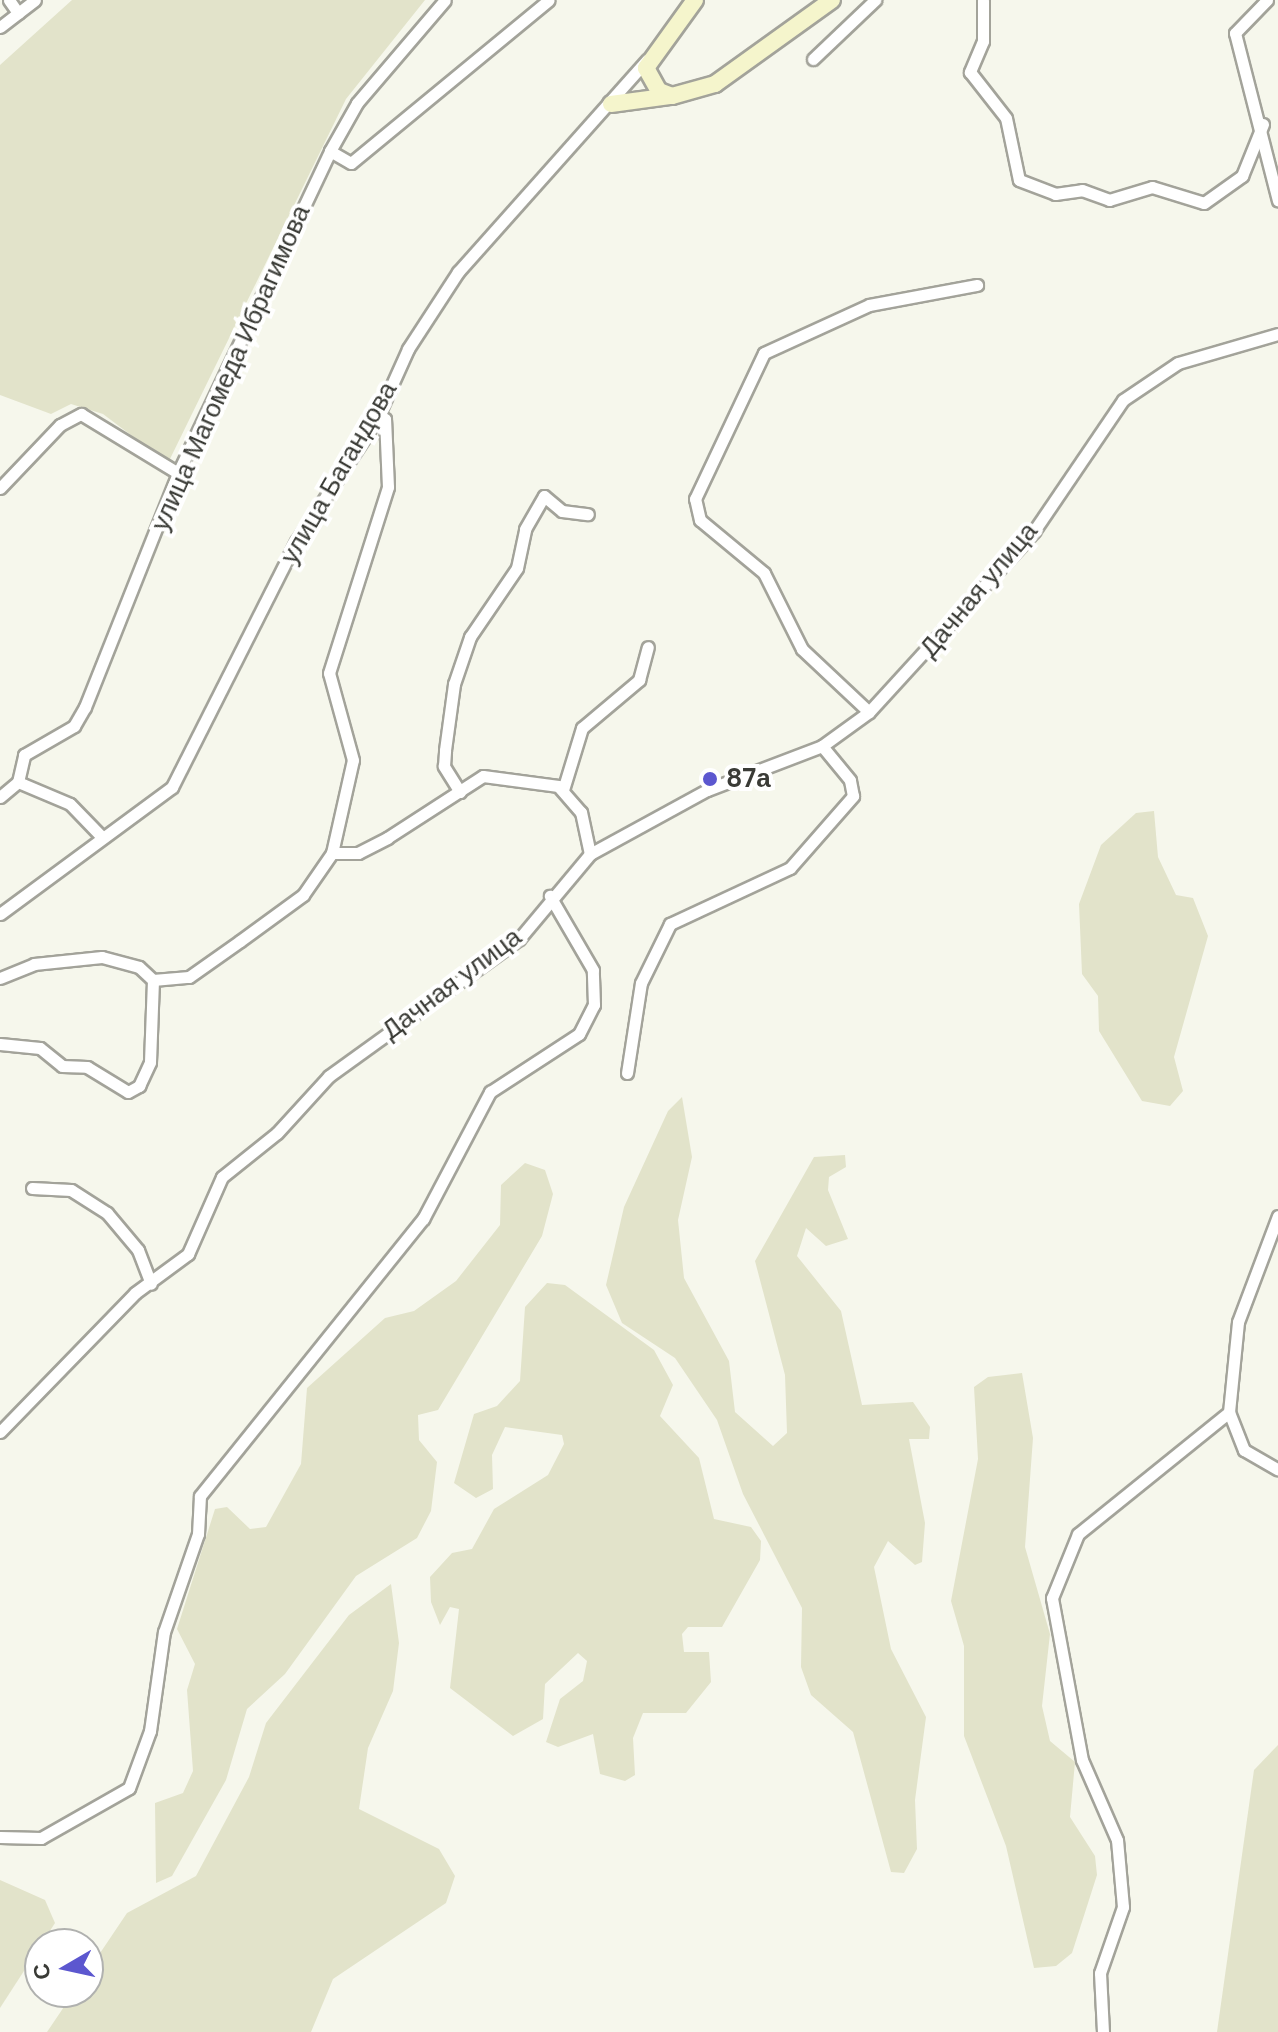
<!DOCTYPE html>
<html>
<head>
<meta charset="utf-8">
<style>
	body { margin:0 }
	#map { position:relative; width:1278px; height:2032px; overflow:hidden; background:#f6f7ec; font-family:"DM Sans",sans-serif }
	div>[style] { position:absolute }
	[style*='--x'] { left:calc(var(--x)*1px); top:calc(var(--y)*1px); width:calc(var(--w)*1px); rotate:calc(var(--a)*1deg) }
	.green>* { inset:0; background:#e2e3ca }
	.roads { filter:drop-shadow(2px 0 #a3a39a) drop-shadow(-2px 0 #a3a39a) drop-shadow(0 2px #a3a39a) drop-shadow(0 -2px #a3a39a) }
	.street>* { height:11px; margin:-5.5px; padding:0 5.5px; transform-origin:5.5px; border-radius:5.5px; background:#fff }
	.secondary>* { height:16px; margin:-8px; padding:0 8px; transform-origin:8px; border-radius:8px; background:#f5f5cc }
	.dots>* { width:22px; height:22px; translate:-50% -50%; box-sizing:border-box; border:4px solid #fff; border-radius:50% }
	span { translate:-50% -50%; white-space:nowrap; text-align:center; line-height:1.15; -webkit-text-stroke:8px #fff; paint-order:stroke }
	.street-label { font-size:26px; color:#3a3b36 }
	.poi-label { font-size:26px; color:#3a3b36; font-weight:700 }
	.left { translate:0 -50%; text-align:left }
	.north { position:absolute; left:24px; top:1928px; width:80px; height:80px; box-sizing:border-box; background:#fff; border:2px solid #b0b1af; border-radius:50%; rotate:261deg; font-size:22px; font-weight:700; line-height:32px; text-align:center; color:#3a3b36 }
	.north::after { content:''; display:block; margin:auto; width:28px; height:36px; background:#5c57cf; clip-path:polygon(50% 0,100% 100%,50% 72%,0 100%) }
</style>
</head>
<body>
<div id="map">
	<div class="green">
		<div style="clip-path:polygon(72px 0,425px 0,346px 99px,168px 463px,103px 414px,71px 404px,51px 414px,0 395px,0 65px)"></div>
		<div style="clip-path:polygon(1154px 811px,1158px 857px,1176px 895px,1193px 898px,1208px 936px,1174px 1057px,1183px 1091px,1170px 1106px,1142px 1101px,1099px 1031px,1098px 996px,1082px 974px,1079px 904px,1101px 845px,1136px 813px)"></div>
		<div style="clip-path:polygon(682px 1097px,692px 1157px,678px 1220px,684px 1278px,729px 1361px,735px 1412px,773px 1446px,787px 1433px,785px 1375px,755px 1261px,814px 1157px,845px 1155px,846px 1167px,829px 1177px,828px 1190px,848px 1239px,826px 1246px,806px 1228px,797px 1256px,841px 1311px,862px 1405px,913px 1402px,930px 1427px,929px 1439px,909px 1439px,925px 1523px,922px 1562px,915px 1565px,888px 1541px,874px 1567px,891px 1649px,926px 1717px,915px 1800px,917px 1849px,904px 1873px,891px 1872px,853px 1732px,811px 1695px,801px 1667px,802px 1608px,743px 1494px,717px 1420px,675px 1358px,622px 1323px,606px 1285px,624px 1207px,668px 1111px)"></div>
		<div style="clip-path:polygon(525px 1163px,545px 1170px,553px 1194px,542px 1236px,438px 1410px,418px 1415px,419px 1440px,437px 1462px,431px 1511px,417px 1538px,356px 1576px,285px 1674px,247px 1709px,226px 1780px,172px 1876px,156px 1883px,155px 1803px,183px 1793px,193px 1771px,187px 1690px,195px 1664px,177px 1629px,215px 1509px,227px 1507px,250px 1529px,266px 1527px,301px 1464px,307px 1388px,385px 1318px,414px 1311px,456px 1281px,500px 1225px,501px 1185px)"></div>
		<div style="clip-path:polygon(547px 1283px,565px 1285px,654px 1350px,673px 1385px,660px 1416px,699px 1458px,714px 1519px,751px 1527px,761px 1541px,760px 1560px,722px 1627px,688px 1627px,682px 1634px,684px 1652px,709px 1652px,711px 1682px,686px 1713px,643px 1713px,633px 1738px,635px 1775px,625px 1781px,600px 1774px,593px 1734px,558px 1747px,546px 1742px,560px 1699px,583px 1681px,587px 1661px,578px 1653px,545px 1684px,543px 1719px,513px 1736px,450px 1688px,459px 1609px,450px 1607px,440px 1625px,431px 1602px,430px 1577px,452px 1553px,472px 1549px,494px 1509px,548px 1475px,564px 1444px,562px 1435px,505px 1427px,492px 1455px,493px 1489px,476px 1498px,454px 1483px,474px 1414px,497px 1406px,520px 1381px,525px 1307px)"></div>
		<div style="clip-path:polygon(1022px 1373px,1033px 1438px,1025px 1547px,1050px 1634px,1042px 1706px,1050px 1741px,1075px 1762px,1070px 1817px,1095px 1856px,1097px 1875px,1072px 1953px,1056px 1966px,1034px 1968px,1006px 1846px,964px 1736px,964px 1646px,951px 1601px,978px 1459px,974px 1387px,988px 1377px)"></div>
		<div style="clip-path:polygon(391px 1584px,399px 1643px,393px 1691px,368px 1748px,359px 1809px,439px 1849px,455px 1876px,446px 1903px,333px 1979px,311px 2032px,47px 2032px,74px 1992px,88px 1992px,88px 1971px,127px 1913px,196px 1876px,249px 1777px,266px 1723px,349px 1615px)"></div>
		<div style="clip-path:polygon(1278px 1745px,1278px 2032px,1217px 2032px,1254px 1770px)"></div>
		<div style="clip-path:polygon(0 1880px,45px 1900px,55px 1923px,0 2008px)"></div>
	</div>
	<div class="roads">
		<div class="street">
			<div style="--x:9;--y:0;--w:16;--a:55"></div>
			<div style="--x:983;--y:0;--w:41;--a:90"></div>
			<div style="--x:983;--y:41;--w:34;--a:113"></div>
			<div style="--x:970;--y:72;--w:58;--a:52"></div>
			<div style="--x:1006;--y:118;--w:63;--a:78.2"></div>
			<div style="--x:1019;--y:180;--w:39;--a:21"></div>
			<div style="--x:1055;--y:194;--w:27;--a:-8"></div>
			<div style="--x:1082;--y:190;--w:29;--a:20"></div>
			<div style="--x:1109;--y:200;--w:45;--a:-16.8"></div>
			<div style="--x:1152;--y:187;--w:54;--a:17.1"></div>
			<div style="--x:1204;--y:203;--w:47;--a:-35.4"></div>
			<div style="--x:1242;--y:176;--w:56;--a:-68"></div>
			<div style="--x:1267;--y:0;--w:46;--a:134.1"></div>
			<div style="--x:1235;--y:33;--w:173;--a:75.6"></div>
			<div style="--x:0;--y:27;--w:44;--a:-37.6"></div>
			<div style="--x:813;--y:59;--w:86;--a:-43.6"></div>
			<div style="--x:330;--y:151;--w:24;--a:30"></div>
			<div style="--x:351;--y:163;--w:256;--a:-39.5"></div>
			<div style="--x:0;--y:488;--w:87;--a:-46.4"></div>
			<div style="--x:60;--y:425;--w:24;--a:-28"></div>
			<div style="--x:81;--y:414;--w:114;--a:31.3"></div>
			<div style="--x:869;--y:712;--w:92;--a:-136.8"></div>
			<div style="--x:802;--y:649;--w:85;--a:-116.6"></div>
			<div style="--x:764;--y:573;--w:83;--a:-140.4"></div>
			<div style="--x:700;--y:520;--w:22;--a:-103"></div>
			<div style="--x:695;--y:499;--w:161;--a:-64.7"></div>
			<div style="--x:764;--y:353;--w:115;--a:-24.6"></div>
			<div style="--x:869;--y:305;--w:110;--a:-10.5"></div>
			<div style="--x:18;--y:782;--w:28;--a:-77"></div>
			<div style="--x:24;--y:755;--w:58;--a:-30.1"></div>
			<div style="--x:74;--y:726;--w:22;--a:-60"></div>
			<div style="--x:85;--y:707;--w:252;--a:-68.3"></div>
			<div style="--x:178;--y:473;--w:356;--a:-64.7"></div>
			<div style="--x:330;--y:151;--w:55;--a:-60.6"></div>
			<div style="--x:357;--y:103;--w:135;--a:-49.5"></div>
			<div style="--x:18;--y:782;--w:56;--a:22.9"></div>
			<div style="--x:70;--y:804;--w:45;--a:45.9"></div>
			<div style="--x:563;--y:790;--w:65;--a:-73"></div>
			<div style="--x:582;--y:728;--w:75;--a:-40.1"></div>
			<div style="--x:639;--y:680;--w:34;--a:-75"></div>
			<div style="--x:460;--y:792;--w:31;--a:-122"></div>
			<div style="--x:444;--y:766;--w:16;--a:-86"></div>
			<div style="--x:445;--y:750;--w:67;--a:-82.2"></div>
			<div style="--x:454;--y:684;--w:50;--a:-71.2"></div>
			<div style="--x:470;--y:637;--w:83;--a:-55.7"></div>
			<div style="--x:517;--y:568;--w:40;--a:-78"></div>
			<div style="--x:525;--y:529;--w:38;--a:-60"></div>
			<div style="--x:544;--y:496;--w:23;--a:40"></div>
			<div style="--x:562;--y:511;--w:26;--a:7"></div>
			<div style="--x:0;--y:797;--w:23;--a:-40"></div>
			<div style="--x:332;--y:853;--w:26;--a:0"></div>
			<div style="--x:358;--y:853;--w:33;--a:-27"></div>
			<div style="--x:387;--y:838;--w:114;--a:-32.9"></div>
			<div style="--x:483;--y:776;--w:76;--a:7.6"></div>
			<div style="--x:558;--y:786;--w:35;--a:49"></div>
			<div style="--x:581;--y:812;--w:43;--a:77.9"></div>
			<div style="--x:0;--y:914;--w:214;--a:-36.4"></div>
			<div style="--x:172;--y:787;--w:275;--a:-63.2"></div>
			<div style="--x:296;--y:542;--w:148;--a:-56.8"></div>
			<div style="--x:377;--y:418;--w:76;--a:-65.8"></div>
			<div style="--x:408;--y:349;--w:92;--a:-57"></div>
			<div style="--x:458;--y:272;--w:284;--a:-48.3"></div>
			<div style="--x:0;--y:978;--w:37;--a:-22"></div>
			<div style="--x:34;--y:964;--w:68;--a:-5.9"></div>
			<div style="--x:102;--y:957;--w:38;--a:15"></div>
			<div style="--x:139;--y:967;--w:19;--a:43"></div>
			<div style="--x:0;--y:1044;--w:40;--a:5.7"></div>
			<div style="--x:40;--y:1048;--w:28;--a:39"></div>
			<div style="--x:62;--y:1066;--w:25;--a:2"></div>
			<div style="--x:87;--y:1067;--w:48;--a:31.4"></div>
			<div style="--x:128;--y:1092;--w:13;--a:-29"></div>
			<div style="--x:139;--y:1086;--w:26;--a:-65"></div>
			<div style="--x:150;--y:1062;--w:82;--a:-87.9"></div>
			<div style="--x:153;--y:980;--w:36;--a:-5"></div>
			<div style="--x:189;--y:977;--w:62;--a:-35.2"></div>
			<div style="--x:240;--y:941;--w:78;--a:-36.1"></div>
			<div style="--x:303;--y:895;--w:51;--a:-55.4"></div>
			<div style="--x:332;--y:853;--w:95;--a:-77.3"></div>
			<div style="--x:353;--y:760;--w:90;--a:-105.4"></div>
			<div style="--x:329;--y:673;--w:195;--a:-72.4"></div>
			<div style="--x:388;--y:487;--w:68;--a:-92.5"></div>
			<div style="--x:385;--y:419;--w:8;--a:-173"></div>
			<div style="--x:627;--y:1073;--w:91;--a:-81.2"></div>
			<div style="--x:641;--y:983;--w:66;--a:-63.8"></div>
			<div style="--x:670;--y:924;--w:132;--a:-25"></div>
			<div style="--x:790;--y:868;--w:96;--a:-48.8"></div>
			<div style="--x:853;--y:796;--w:16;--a:-101"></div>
			<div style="--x:850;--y:780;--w:44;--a:-129.5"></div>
			<div style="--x:32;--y:1188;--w:39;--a:3"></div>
			<div style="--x:71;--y:1190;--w:43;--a:32.6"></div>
			<div style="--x:107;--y:1213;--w:48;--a:50"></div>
			<div style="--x:138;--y:1250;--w:36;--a:69"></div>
			<div style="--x:1278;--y:1216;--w:113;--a:110.7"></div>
			<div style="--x:1238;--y:1322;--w:90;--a:95.7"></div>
			<div style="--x:1229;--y:1412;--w:41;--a:68.5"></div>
			<div style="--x:1244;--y:1450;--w:39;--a:30"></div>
			<div style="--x:0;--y:1432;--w:194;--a:-45.8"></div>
			<div style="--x:135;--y:1293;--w:66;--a:-36.3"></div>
			<div style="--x:188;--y:1254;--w:84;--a:-66.2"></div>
			<div style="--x:222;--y:1177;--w:70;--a:-38.7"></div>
			<div style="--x:277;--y:1133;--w:77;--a:-47.6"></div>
			<div style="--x:329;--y:1076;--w:234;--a:-35.8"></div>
			<div style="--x:519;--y:939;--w:111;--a:-50.1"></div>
			<div style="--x:590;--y:854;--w:133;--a:-28.7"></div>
			<div style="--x:707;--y:790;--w:123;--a:-20.9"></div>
			<div style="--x:822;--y:746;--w:58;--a:-35.9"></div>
			<div style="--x:869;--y:712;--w:245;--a:-47.6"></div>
			<div style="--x:1034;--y:531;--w:158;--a:-55.8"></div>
			<div style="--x:1123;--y:400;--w:66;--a:-33.9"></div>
			<div style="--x:1178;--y:363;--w:104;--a:-16.2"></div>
			<div style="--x:0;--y:1837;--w:41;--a:1.4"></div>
			<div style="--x:41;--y:1838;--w:101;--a:-29.6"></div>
			<div style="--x:129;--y:1788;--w:61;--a:-69.8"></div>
			<div style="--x:150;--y:1731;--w:100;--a:-82"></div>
			<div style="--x:164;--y:1632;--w:104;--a:-70.9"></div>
			<div style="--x:198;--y:1534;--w:38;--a:-87"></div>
			<div style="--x:200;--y:1496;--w:356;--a:-51.2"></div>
			<div style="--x:423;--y:1219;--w:144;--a:-62.2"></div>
			<div style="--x:490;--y:1092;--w:106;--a:-33.1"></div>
			<div style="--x:579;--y:1034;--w:33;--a:-63"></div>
			<div style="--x:594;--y:1005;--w:35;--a:-92"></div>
			<div style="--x:593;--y:970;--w:86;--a:-120.2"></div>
			<div style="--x:1103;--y:2032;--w:59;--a:-92.9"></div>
			<div style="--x:1100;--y:1973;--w:70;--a:-70.8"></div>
			<div style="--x:1123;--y:1907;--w:67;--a:-95.1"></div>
			<div style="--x:1117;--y:1840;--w:87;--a:-113.6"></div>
			<div style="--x:1082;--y:1760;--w:165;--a:-100.5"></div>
			<div style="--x:1052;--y:1598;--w:69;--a:-67.9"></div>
			<div style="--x:1078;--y:1534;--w:194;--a:-38.9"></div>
		</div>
		<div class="secondary">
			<div style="--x:695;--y:0;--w:84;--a:125.8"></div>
			<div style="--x:646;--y:68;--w:26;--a:61"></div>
			<div style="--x:659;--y:91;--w:14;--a:21"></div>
			<div style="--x:672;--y:96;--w:45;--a:-15.6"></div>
			<div style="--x:715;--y:84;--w:144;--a:-35.7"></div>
			<div style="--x:611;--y:104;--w:61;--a:-7.6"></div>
		</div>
	</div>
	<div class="dots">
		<div style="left:710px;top:779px;background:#5c57cf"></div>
	</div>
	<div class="street-label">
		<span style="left:231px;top:368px;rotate:-66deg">улица Магомеда Ибрагимова</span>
		<span style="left:339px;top:473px;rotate:-60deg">улица Багандова</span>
		<span style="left:979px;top:590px;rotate:-50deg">Дачная улица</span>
		<span style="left:452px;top:984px;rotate:-37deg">Дачная улица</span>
	</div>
	<div class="poi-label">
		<span class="left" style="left:726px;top:779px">87а</span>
	</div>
	<div class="north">С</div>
</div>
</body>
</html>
